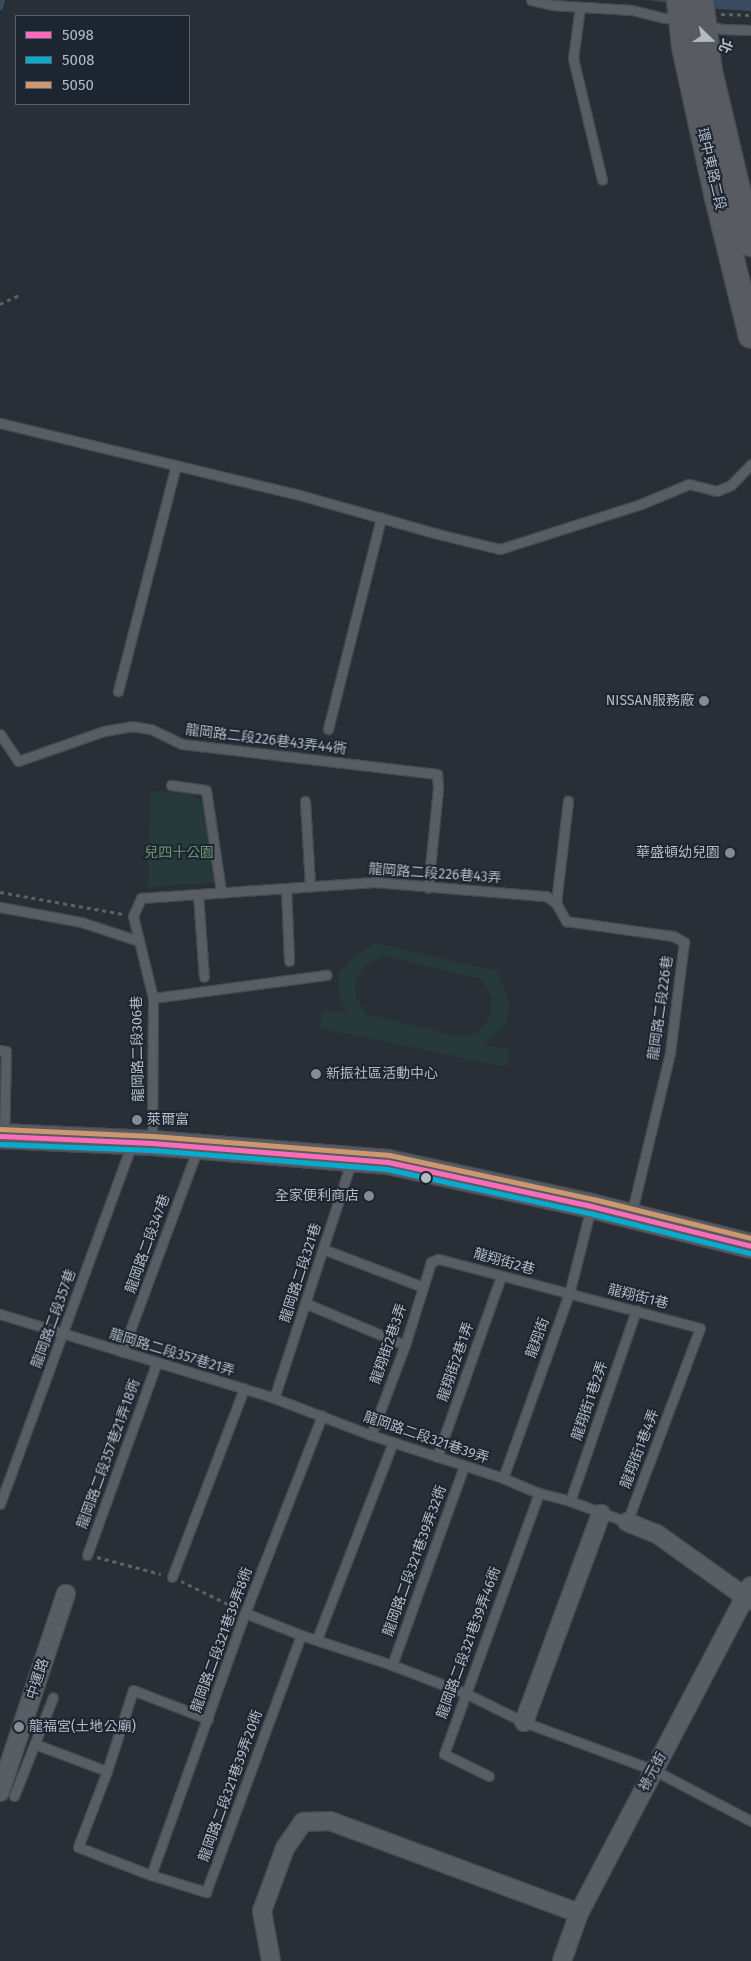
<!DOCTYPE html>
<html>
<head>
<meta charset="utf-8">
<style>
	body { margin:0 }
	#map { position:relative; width:751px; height:1961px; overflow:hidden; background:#292f36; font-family:"Fira Sans","Noto Sans TC",sans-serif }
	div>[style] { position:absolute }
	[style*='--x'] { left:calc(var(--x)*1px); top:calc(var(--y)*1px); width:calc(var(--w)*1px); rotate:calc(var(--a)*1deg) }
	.green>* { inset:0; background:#26393b }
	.water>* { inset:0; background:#384b5f }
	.stream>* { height:5px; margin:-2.5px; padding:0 2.5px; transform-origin:2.5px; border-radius:2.5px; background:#384b5f }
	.path>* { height:3px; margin-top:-1.5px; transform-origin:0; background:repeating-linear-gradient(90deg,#5d6267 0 4px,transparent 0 8px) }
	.roads { filter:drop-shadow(1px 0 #474b51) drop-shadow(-1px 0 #474b51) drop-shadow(0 1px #474b51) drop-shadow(0 -1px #474b51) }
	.service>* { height:9px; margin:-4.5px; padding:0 4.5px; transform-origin:4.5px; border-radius:4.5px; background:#595e64 }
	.minor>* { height:18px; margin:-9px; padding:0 9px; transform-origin:9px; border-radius:9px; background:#595e64 }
	.secondary>* { height:24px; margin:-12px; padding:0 12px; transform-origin:12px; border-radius:12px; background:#585c62 }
	.bus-1>* { height:5px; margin:-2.5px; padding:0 2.5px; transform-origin:2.5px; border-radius:2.5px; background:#fb6dba }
	.bus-2>* { height:5px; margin:-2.5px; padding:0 2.5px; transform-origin:2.5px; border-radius:2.5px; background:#06acd0 }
	.bus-3>* { height:5px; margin:-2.5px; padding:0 2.5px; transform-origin:2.5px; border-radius:2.5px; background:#cd976f }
	.dots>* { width:14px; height:14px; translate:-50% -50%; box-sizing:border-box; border:2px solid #1d2630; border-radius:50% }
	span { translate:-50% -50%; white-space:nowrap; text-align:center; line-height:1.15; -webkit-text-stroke:4px #1d2630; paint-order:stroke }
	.street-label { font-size:14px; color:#b3bcc6 }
	.poi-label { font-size:14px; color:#b3bcc6 }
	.right { translate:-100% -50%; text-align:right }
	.left { translate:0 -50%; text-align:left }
	.park-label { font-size:14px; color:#6c9673 }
	.legend { position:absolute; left:15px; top:15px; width:175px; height:90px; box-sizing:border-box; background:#1d2630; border:1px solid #59626c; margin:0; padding:6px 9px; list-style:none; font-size:15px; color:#b3bcc6 }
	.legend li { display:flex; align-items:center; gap:10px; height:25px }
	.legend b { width:25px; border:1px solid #59626c }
	.north { position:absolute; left:686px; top:15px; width:50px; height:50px; -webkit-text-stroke:4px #1d2630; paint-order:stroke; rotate:112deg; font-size:14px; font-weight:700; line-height:20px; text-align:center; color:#b3bcc6 }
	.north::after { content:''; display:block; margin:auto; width:18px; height:22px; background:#b3bcc6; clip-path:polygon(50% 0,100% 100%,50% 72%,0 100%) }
</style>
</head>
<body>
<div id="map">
	<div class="green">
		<div style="clip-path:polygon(151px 791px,191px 792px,203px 802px,216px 882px,148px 887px)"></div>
		<div style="clip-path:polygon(evenodd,375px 943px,497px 971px,509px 1002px,508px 1016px,502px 1029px,483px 1044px,510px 1050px,506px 1067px,319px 1028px,324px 1010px,348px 1014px,340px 998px,338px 985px,340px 972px,354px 956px,375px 943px,384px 956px,480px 979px,489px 990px,491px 999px,491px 1010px,487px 1021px,479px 1031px,467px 1036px,457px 1036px,367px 1014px,356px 998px,355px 982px,365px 965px,384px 956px)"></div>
	</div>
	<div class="water">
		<div style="clip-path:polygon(647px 0,751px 0,751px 11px,718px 9px)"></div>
	</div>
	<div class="stream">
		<div style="--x:0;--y:7;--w:7;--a:-74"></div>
	</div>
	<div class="path">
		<div style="--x:721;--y:14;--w:30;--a:2"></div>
		<div style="--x:0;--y:304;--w:21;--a:-25"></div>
		<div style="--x:0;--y:892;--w:125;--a:10.1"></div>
		<div style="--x:97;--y:1557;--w:66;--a:14.9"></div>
		<div style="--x:181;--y:1581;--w:61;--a:26.1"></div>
	</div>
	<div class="roads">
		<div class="service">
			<div style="--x:531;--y:0;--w:22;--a:13"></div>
			<div style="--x:552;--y:5;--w:80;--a:3.6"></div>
			<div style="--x:632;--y:10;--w:33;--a:14"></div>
			<div style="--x:664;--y:18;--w:16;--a:-4"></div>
			<div style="--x:580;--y:7;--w:51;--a:97.8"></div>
			<div style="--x:573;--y:58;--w:125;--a:76.6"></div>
			<div style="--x:707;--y:25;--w:16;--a:15"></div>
			<div style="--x:722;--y:29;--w:29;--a:2"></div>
			<div style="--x:0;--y:423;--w:304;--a:13.5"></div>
			<div style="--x:296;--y:494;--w:148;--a:15.7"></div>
			<div style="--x:438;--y:534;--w:64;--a:13.6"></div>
			<div style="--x:500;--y:549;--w:148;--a:-17.7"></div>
			<div style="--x:641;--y:504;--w:52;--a:-22.6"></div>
			<div style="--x:689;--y:484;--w:29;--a:14"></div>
			<div style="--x:717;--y:491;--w:15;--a:-23"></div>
			<div style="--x:731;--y:485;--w:29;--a:-46"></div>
			<div style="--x:118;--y:691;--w:233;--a:-75.6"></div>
			<div style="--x:328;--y:729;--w:218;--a:-75.9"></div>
			<div style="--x:0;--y:734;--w:32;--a:56"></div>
			<div style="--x:18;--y:761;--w:91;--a:-19.2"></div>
			<div style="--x:104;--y:731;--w:27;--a:-10"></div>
			<div style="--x:131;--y:726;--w:20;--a:9"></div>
			<div style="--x:151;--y:729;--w:34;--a:26"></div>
			<div style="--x:182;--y:744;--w:257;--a:6.7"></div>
			<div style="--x:437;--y:774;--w:15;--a:86"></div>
			<div style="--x:438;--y:789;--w:99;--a:95.8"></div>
			<div style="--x:171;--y:785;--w:35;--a:8"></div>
			<div style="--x:206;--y:790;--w:103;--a:81.6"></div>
			<div style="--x:305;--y:801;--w:85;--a:86.6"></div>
			<div style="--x:286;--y:888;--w:73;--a:87.6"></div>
			<div style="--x:198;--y:894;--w:83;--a:85.9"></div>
			<div style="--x:556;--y:903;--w:103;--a:-83.3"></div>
			<div style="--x:0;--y:907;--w:82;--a:10.5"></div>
			<div style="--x:81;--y:922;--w:61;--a:18.1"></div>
			<div style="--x:153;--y:998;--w:175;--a:-7.6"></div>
			<div style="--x:0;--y:1050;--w:6;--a:9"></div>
			<div style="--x:6;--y:1051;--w:85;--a:91.3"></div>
			<div style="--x:152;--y:1142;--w:144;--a:-89.6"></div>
			<div style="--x:153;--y:998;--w:84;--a:-103.7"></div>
			<div style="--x:133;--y:916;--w:20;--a:-66"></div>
			<div style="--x:141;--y:898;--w:234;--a:-3.9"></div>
			<div style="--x:374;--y:882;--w:173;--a:4.7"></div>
			<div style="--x:546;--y:896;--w:12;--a:35"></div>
			<div style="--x:556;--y:903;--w:21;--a:61"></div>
			<div style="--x:566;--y:921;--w:108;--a:8"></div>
			<div style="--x:673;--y:936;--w:13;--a:29"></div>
			<div style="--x:684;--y:942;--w:112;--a:97.2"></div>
			<div style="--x:670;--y:1053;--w:168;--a:103.5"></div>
			<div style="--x:323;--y:1249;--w:107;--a:20.8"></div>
			<div style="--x:305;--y:1303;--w:108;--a:22.8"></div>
			<div style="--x:0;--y:1314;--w:287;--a:17"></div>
			<div style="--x:274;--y:1398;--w:104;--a:20.9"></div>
			<div style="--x:371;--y:1435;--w:139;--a:18"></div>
			<div style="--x:503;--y:1478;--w:39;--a:23"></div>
			<div style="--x:539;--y:1493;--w:32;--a:14"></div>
			<div style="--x:570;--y:1501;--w:61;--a:20.2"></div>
			<div style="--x:627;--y:1522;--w:207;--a:-69.4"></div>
			<div style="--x:700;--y:1328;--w:271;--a:-165.2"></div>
			<div style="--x:438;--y:1259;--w:8;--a:157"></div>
			<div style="--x:431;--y:1262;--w:87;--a:107.4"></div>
			<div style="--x:405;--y:1345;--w:96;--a:110.7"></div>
			<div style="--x:122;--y:1352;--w:218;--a:-69.6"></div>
			<div style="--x:274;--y:1398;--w:250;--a:-71.9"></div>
			<div style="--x:437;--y:1457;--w:192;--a:-70.5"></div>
			<div style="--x:503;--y:1478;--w:195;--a:-70.3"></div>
			<div style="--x:569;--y:1294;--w:90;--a:-75.8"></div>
			<div style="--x:570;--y:1501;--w:202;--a:-70.9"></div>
			<div style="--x:0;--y:1504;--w:384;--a:-69.9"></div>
			<div style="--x:87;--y:1555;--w:205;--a:-70.1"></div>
			<div style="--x:172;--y:1577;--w:202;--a:-69.1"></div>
			<div style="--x:245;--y:1613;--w:60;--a:21.4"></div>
			<div style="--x:301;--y:1635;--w:96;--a:18.2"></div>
			<div style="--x:392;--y:1665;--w:78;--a:21"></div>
			<div style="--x:465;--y:1693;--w:66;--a:26.2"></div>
			<div style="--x:524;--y:1722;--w:139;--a:20.3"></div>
			<div style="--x:654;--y:1770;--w:110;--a:27.7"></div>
			<div style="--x:317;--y:1639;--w:211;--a:-68.9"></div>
			<div style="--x:392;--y:1665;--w:212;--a:-70.1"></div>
			<div style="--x:208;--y:1719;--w:80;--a:-158.9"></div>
			<div style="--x:133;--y:1690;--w:85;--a:107.8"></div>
			<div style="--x:107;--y:1771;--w:81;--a:110.9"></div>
			<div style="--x:78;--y:1847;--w:78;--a:21"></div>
			<div style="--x:151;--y:1875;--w:58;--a:17.2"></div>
			<div style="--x:206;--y:1892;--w:274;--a:-69.7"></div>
			<div style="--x:35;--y:1744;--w:77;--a:20.6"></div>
			<div style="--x:489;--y:1776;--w:50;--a:-153.9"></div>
			<div style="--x:444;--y:1754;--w:278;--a:-70"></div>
			<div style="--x:14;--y:1796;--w:106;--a:-68.5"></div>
			<div style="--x:151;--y:1875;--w:278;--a:-70.3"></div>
			<div style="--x:245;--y:1613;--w:212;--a:-68.7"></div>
		</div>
		<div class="minor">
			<div style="--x:627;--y:1522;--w:32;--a:22"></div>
			<div style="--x:657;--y:1534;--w:115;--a:35.5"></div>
			<div style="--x:524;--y:1722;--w:222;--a:-69.7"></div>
			<div style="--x:0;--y:1792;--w:209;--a:-71.6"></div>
			<div style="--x:271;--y:1961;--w:51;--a:-100.2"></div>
			<div style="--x:262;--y:1911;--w:67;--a:-69.9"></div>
			<div style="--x:285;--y:1848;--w:32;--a:-55"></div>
			<div style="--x:303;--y:1822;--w:27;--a:-2"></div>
			<div style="--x:330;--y:1821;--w:265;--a:20.3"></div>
			<div style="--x:562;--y:1961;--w:51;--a:-70.5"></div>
			<div style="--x:579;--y:1913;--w:369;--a:-62.3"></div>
		</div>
		<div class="secondary">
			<div style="--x:679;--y:0;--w:47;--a:83.9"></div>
			<div style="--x:684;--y:47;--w:150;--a:77.7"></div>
			<div style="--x:716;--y:194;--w:146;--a:76.2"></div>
			<div style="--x:701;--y:0;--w:72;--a:82.8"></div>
			<div style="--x:710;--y:71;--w:178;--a:76.7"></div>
			<div style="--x:0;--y:1136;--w:152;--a:2.6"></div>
			<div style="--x:152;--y:1143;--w:237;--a:4.6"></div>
			<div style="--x:388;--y:1162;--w:208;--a:12.2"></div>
			<div style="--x:591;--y:1206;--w:165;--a:14"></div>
		</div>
	</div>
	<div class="bus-1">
		<div style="--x:0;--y:1136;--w:152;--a:2.6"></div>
		<div style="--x:152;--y:1143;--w:237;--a:4.6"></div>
		<div style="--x:388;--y:1162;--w:208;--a:12.2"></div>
		<div style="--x:591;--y:1206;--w:165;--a:14"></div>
	</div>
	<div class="bus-2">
		<div style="--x:0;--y:1144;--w:152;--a:2.3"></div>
		<div style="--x:152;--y:1150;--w:236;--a:4.6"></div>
		<div style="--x:387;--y:1169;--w:207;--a:12.3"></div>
		<div style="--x:589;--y:1213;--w:165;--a:14"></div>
	</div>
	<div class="bus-3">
		<div style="--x:0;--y:1129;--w:153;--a:2.6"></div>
		<div style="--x:153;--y:1136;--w:237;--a:4.6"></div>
		<div style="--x:389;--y:1155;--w:209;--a:12.2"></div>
		<div style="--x:593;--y:1199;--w:163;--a:13.9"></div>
	</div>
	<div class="dots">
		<div style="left:704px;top:701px;background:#838b94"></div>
		<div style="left:730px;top:853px;background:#838b94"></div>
		<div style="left:316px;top:1074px;background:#838b94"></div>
		<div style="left:137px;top:1120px;background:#838b94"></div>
		<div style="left:426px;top:1178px;background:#b3bcc6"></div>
		<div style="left:369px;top:1196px;background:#838b94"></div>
		<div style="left:19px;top:1727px;background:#838b94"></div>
	</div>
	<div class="street-label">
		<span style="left:711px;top:169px;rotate:77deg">環中東路二段</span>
		<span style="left:266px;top:740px;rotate:7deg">龍岡路二段226巷43弄44衖</span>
		<span style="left:435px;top:874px;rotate:4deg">龍岡路二段226巷43弄</span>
		<span style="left:661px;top:1008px;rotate:-82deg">龍岡路二段226巷</span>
		<span style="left:138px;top:1049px;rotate:-91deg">龍岡路二段306巷</span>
		<span style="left:148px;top:1244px;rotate:-70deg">龍岡路二段347巷</span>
		<span style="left:504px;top:1262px;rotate:16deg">龍翔街2巷</span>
		<span style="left:301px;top:1273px;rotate:-72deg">龍岡路二段321巷</span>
		<span style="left:638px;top:1297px;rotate:14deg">龍翔街1巷</span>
		<span style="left:54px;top:1319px;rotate:-70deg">龍岡路二段357巷</span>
		<span style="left:538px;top:1338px;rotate:-70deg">龍翔街</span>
		<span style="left:389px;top:1344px;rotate:-71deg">龍翔街2巷3弄</span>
		<span style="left:172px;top:1353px;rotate:17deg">龍岡路二段357巷21弄</span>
		<span style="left:456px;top:1362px;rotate:-71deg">龍翔街2巷1弄</span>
		<span style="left:590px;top:1401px;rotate:-71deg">龍翔街1巷2弄</span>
		<span style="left:426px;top:1438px;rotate:19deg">龍岡路二段321巷39弄</span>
		<span style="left:640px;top:1449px;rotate:-69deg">龍翔街1巷4弄</span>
		<span style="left:109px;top:1454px;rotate:-70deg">龍岡路二段357巷21弄18衖</span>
		<span style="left:415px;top:1561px;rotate:-70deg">龍岡路二段321巷39弄32衖</span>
		<span style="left:222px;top:1640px;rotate:-70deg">龍岡路二段321巷39弄8衖</span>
		<span style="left:469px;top:1643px;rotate:-70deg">龍岡路二段321巷39弄46衖</span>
		<span style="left:38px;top:1679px;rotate:-72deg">中運路</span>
		<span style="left:653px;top:1772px;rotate:-62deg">祿元街</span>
		<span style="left:231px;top:1786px;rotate:-70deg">龍岡路二段321巷39弄20衖</span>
	</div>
	<div class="poi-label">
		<span class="right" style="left:694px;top:701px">NISSAN服務廠</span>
		<span class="right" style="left:720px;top:853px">華盛頓幼兒園</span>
		<span class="left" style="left:326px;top:1074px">新振社區活動中心</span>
		<span class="left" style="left:147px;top:1120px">萊爾富</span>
		<span class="right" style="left:359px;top:1196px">全家便利商店</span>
		<span class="left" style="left:29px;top:1727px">龍福宮(土地公廟)</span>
	</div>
	<div class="park-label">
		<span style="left:179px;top:853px">兒四十公園</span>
	</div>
	<ul class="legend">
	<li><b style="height:6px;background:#fb6dba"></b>5098</li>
	<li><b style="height:6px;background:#06acd0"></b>5008</li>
	<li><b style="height:6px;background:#cd976f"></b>5050</li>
	</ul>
	<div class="north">北</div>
</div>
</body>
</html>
